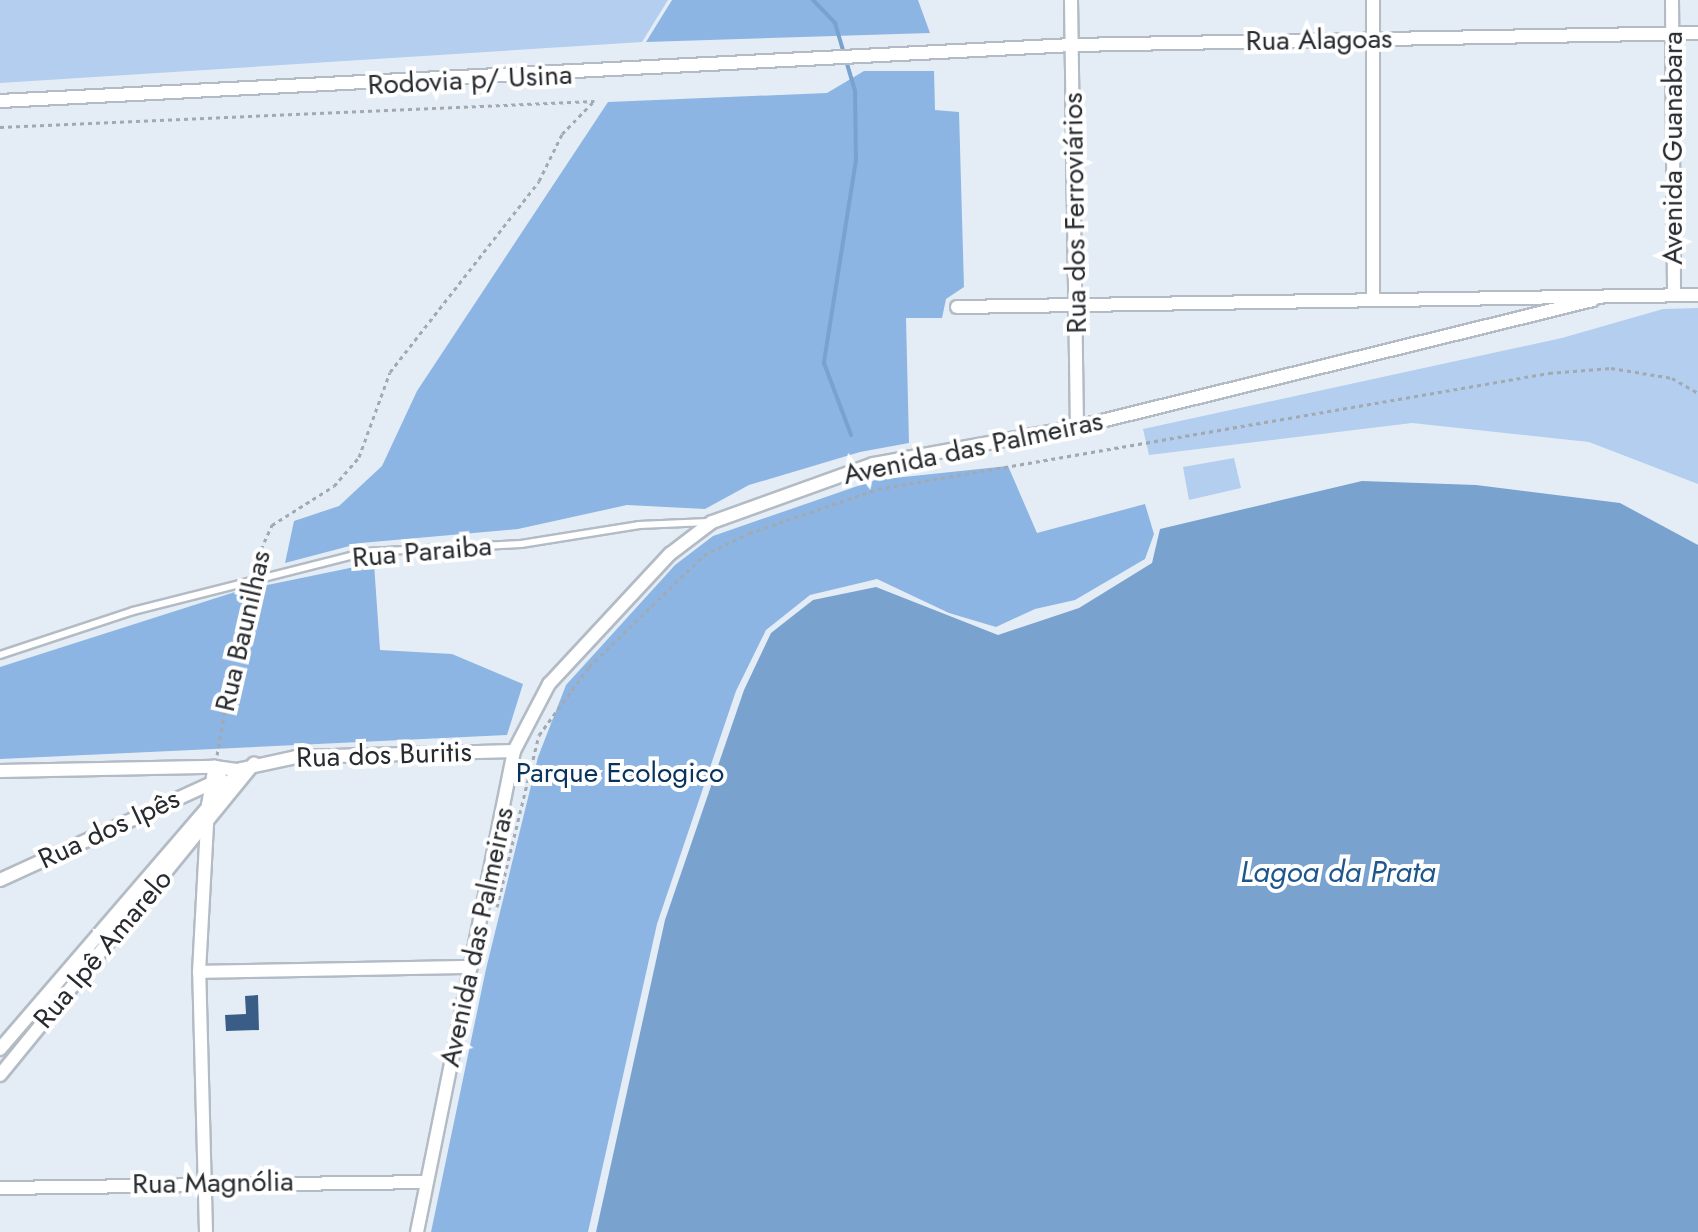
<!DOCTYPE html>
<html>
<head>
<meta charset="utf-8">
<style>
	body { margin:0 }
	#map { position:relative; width:1698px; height:1232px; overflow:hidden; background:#e4edf6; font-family:Jost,sans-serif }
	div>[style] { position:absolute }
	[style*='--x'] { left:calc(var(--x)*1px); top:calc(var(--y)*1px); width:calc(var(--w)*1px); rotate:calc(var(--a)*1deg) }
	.green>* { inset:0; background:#b3ceee }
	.forest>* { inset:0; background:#8db5e3 }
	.water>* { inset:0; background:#7aa2cf }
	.stream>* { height:4px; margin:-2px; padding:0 2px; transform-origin:2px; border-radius:2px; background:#7aa2cf }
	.building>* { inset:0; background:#395d87 }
	.path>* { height:3px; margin-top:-1.5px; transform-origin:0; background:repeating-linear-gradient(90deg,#a2a9b0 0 4px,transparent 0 8px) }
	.roads { filter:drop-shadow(2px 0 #b3bbc4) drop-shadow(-2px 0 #b3bbc4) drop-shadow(0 2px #b3bbc4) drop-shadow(0 -2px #b3bbc4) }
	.lane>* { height:6px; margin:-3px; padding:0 3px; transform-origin:3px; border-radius:3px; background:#fff }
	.street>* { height:12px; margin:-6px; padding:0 6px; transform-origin:6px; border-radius:6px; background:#fff }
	span { translate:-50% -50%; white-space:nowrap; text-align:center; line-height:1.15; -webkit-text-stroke:8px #fff; paint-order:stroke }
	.street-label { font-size:28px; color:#272a2e }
	.park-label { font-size:28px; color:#07335d }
	.water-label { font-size:30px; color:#1f568e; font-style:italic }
</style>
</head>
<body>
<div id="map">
	<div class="green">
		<div style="clip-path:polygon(0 0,668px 0,642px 42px,0 83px)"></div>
		<div style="clip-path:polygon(1698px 308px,1698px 484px,1589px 442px,1412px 423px,1149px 455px,1143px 429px,1562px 338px,1663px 309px)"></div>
		<div style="clip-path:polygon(1234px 458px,1241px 488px,1189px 500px,1183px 467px)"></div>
	</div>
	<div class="forest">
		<div style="clip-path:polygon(672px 0,918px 0,930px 33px,646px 42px)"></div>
		<div style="clip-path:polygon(864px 71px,934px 71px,935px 110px,959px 112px,964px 287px,946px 299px,942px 318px,906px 318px,909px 443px,860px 452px,749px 485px,705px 509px,627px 505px,518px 529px,361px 543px,285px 563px,294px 521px,339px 506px,382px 466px,417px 391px,608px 102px,827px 93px)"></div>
		<div style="clip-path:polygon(1008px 466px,1037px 533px,1145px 504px,1154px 534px,1145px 559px,1075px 600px,1035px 609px,996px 627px,949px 613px,877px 579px,810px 595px,766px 630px,736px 691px,657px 924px,588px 1232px,431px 1232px,486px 969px,538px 757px,566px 685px,675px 565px,713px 536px,875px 480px)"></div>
		<div style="clip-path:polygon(374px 563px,380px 650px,452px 654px,523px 684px,507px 735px,0 759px,0 667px,238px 591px)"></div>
	</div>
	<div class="water">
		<div style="clip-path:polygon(1362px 481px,1476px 485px,1620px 503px,1698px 545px,1698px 1232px,596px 1232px,665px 920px,744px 690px,771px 633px,813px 600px,876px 587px,998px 635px,1079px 608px,1152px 563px,1160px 529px)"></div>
	</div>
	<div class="stream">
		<div style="--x:813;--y:0;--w:32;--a:46"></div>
		<div style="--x:835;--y:23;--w:71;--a:73.6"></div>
		<div style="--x:855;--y:91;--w:69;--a:89.2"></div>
		<div style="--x:856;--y:160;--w:206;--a:99"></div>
		<div style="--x:824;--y:363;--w:77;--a:69.4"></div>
	</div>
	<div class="building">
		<div style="clip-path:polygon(258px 995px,259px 1030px,226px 1031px,225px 1015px,246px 1014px,245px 996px)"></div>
	</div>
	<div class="path">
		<div style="--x:0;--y:127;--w:595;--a:-2.51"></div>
		<div style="--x:251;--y:571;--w:51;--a:-65.5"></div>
		<div style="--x:272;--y:525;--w:73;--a:-32.2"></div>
		<div style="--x:334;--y:486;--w:38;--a:-49"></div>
		<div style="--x:359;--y:457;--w:90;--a:-70"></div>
		<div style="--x:390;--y:372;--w:242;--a:-52"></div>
		<div style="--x:539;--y:181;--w:52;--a:-63.9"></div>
		<div style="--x:562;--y:134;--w:46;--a:-45.9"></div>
		<div style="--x:217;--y:755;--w:164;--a:-79.8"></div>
		<div style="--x:497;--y:907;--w:177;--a:-76.3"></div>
		<div style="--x:539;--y:735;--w:84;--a:-53.7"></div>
		<div style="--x:589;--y:667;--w:161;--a:-44.2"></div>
		<div style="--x:704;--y:555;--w:50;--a:-26.1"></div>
		<div style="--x:749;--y:533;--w:136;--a:-18.8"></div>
		<div style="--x:878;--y:489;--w:681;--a:-9.81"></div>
		<div style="--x:1549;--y:373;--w:62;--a:-4.6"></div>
		<div style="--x:1611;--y:368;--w:62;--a:9.3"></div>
		<div style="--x:1672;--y:378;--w:30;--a:30"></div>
	</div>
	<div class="roads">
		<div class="lane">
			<div style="--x:0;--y:655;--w:140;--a:-18.3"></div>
			<div style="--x:133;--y:611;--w:240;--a:-14.2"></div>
			<div style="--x:366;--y:552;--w:155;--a:-3"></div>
			<div style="--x:521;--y:544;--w:120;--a:-9.1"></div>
			<div style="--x:639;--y:525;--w:69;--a:-2.5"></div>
		</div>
		<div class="street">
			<div style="--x:1071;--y:0;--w:427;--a:89.2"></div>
			<div style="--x:1373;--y:0;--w:299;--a:90"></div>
			<div style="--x:1672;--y:0;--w:295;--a:89.6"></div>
			<div style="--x:0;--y:101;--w:1074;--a:-2.99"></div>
			<div style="--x:1073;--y:45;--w:625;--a:-1.1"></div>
			<div style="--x:957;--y:307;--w:741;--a:-0.93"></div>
			<div style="--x:0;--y:771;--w:215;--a:-1.1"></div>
			<div style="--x:215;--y:767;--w:29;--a:8"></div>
			<div style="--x:0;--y:880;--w:243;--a:-24.6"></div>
			<div style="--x:199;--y:972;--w:272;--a:-1.1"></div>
			<div style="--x:0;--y:1049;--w:369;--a:-49.3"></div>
			<div style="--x:241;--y:769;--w:56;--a:-12.3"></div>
			<div style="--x:296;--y:757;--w:218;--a:-1.6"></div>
			<div style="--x:0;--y:1075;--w:402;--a:-50.8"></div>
			<div style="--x:0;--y:1188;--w:426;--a:-0.8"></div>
			<div style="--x:206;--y:1232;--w:260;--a:-91.5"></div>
			<div style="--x:199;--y:972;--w:167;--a:-86.9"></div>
			<div style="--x:208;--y:805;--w:39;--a:-80"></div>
			<div style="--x:417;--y:1232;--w:491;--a:-78.6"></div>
			<div style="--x:514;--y:751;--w:76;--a:-62.4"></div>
			<div style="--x:549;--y:684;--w:178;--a:-47.1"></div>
			<div style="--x:670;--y:554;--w:53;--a:-37.3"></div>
			<div style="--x:712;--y:522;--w:171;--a:-19.8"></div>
			<div style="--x:873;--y:464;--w:207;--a:-10.3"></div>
			<div style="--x:1077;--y:427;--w:531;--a:-13.83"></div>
		</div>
	</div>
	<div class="street-label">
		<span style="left:1319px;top:40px;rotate:-1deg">Rua Alagoas</span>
		<span style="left:470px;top:80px;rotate:-3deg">Rodovia p/ Usina</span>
		<span style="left:1673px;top:148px;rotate:-90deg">Avenida Guanabara</span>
		<span style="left:1075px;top:213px;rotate:-91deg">Rua dos Ferroviários</span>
		<span style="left:973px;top:448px;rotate:-12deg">Avenida das Palmeiras</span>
		<span style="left:422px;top:552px;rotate:-5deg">Rua Paraiba</span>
		<span style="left:243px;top:631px;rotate:-77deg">Rua Baunilhas</span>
		<span style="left:384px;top:755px;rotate:-2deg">Rua dos Buritis</span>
		<span style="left:109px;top:829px;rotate:-25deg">Rua dos Ipês</span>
		<span style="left:477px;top:937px;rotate:-78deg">Avenida das Palmeiras</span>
		<span style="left:103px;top:949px;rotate:-50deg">Rua Ipê Amarelo</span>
		<span style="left:213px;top:1183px;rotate:-1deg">Rua Magnólia</span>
	</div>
	<div class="park-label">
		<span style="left:620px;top:773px">Parque Ecologico</span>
	</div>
	<div class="water-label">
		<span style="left:1338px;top:872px">Lagoa da Prata</span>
	</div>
</div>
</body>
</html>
